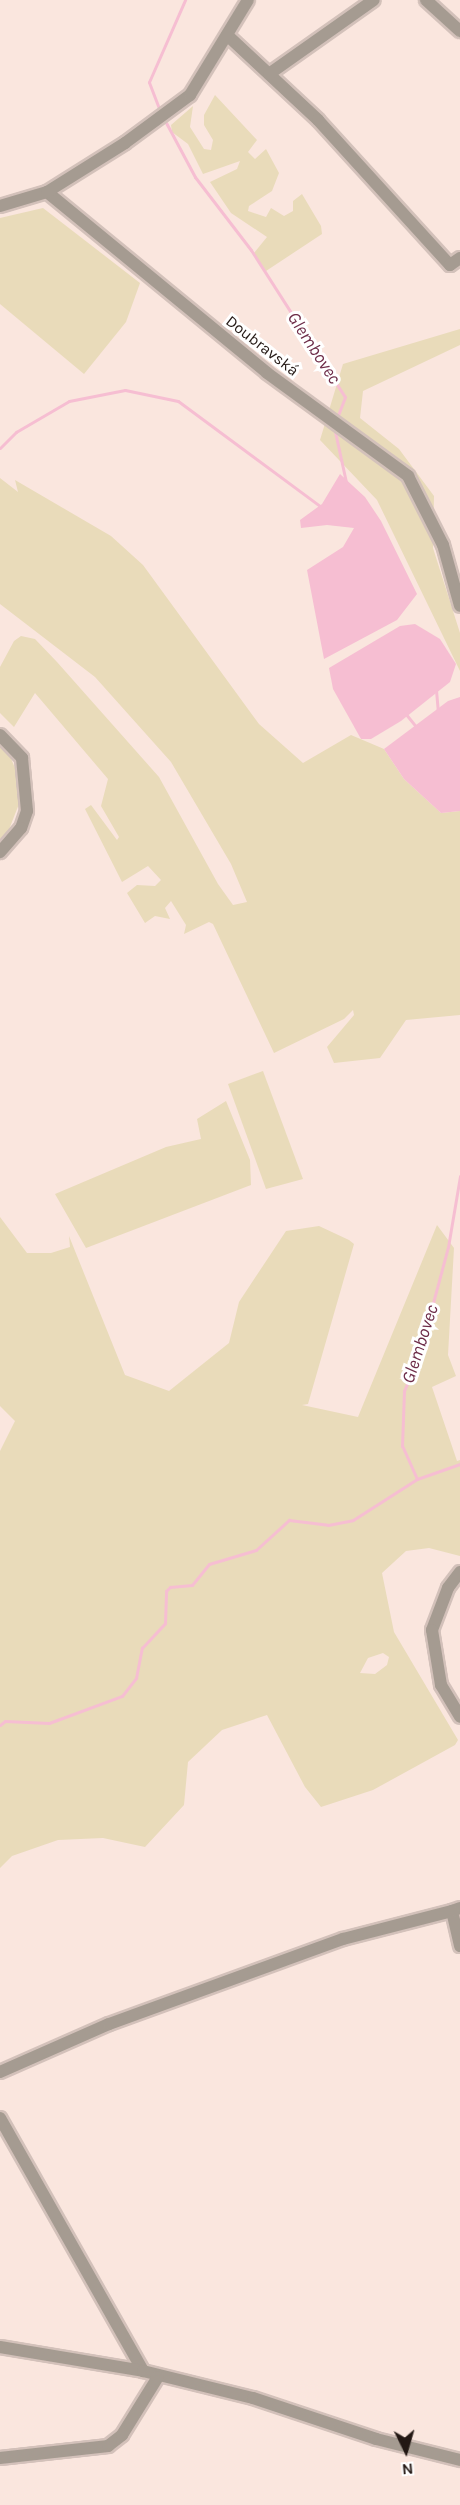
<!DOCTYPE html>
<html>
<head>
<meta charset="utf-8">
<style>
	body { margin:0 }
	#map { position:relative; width:460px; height:2505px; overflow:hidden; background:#fae6de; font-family:Karla,sans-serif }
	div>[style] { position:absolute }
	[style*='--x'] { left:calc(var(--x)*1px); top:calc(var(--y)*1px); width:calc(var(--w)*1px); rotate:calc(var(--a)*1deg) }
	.green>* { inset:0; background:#e9dbba }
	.water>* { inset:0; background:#f6bed2 }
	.stream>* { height:3px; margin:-1.5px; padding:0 1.5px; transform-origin:1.5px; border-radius:1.5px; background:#f6bed2 }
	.roads { filter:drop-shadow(2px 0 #d3c1ba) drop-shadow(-2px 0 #d3c1ba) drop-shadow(0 2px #d3c1ba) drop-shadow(0 -2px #d3c1ba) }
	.minor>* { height:12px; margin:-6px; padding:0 6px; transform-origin:6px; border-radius:6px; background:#a59b91 }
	span { translate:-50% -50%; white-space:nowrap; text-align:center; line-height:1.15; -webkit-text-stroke:6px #fff; paint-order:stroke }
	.street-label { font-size:16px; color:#231814 }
	.water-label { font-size:18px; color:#6e2d49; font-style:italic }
	.north { position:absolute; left:376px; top:2421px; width:60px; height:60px; -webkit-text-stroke:4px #fff; paint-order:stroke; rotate:175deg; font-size:16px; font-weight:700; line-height:24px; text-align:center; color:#231814 }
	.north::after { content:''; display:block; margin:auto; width:21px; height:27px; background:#231814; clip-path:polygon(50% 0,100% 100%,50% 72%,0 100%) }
</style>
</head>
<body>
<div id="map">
	<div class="green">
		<div style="clip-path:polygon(215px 95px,257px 140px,248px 152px,255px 159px,266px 149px,279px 173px,272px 191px,249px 206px,248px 211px,266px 217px,271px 208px,284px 216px,293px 211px,293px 201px,302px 194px,321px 226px,322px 234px,266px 271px,254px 253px,267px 237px,231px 213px,210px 182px,237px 169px,240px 161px,203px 174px,188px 144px,172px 132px,171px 125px,193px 106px,190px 127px,204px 149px,211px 150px,213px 140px,204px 125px,204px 115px)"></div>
		<div style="clip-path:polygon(43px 208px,140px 283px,126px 322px,84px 374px,0 304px,0 218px)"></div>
		<div style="clip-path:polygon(460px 329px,460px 345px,363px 391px,360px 418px,399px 449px,434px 496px,433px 548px,460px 633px,460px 671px,377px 500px,320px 440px,343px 364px)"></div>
		<div style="clip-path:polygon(0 478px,18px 492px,15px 480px,111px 536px,143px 565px,259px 724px,303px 763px,351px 735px,384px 749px,404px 779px,441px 813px,460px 811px,460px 1015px,406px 1020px,380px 1058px,334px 1063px,327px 1047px,354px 1015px,353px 1010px,344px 1019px,274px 1053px,213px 924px,209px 922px,184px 934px,186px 925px,171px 901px,165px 908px,170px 919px,155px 916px,145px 923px,127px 893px,137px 885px,155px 886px,161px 880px,148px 866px,122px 882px,85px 809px,91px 805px,117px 840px,119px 837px,101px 806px,108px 779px,35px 693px,14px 727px,0 713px,0 667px,14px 641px,21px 636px,35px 639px,57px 662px,159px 777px,218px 884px,233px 905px,247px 902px,231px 864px,171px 762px,95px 677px,0 604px)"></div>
		<div style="clip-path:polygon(0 747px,10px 756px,17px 773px,19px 804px,8px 832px,0 839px)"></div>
		<div style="clip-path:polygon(263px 1071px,303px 1179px,266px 1189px,228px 1084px)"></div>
		<div style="clip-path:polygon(226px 1101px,250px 1160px,251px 1185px,86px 1248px,55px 1194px,166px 1147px,201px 1139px,197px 1119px)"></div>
		<div style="clip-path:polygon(evenodd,0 1217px,27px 1253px,51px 1253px,70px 1247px,69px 1236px,125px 1375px,169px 1391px,229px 1343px,239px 1302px,286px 1231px,319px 1226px,349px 1240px,354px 1244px,308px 1404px,302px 1405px,358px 1417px,437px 1225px,454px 1248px,448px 1355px,456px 1376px,432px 1387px,457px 1461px,460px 1460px,460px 1556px,429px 1548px,406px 1551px,382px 1573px,394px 1632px,458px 1740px,455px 1745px,373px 1790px,321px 1807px,305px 1787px,267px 1715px,222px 1730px,188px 1762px,184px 1805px,145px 1847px,103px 1838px,58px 1840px,12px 1856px,0 1868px,0 1451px,15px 1421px,0 1406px,0 1217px,383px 1653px,389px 1657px,387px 1665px,375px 1674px,360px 1673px,368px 1658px,383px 1653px)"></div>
	</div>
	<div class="water">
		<div style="clip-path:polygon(340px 474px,365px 497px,381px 521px,417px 594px,397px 620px,324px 659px,307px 570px,343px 547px,354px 528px,327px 525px,301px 528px,300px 520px,322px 504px)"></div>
		<div style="clip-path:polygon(415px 624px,440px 639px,456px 664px,450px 682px,401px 721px,371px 739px,361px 739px,333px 689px,329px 668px,400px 626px)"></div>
		<div style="clip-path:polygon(460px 697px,460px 811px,441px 813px,404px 779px,384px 749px,448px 701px)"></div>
	</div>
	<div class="stream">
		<div style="--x:160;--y:111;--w:31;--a:-111"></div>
		<div style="--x:149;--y:82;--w:90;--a:-66.3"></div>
		<div style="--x:163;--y:117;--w:68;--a:61.9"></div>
		<div style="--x:195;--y:177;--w:92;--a:52.5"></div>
		<div style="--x:251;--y:250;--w:174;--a:57.4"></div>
		<div style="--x:345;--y:397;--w:26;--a:111"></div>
		<div style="--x:334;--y:427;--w:56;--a:77.7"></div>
		<div style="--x:0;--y:448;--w:23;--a:-45"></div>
		<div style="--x:16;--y:432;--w:61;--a:-30.3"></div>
		<div style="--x:69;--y:401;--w:57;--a:-11.1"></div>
		<div style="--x:125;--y:390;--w:54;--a:11.7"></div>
		<div style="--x:178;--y:401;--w:178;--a:36.5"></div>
		<div style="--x:436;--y:690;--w:23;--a:85"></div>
		<div style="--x:405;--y:713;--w:21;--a:51"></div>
		<div style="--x:417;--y:1479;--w:46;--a:-19.2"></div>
		<div style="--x:0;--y:1725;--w:6;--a:-39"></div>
		<div style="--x:5;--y:1721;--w:44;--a:2.6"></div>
		<div style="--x:49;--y:1723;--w:78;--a:-20.3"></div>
		<div style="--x:122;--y:1696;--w:23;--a:-52"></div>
		<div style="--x:136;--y:1678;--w:31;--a:-79"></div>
		<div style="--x:142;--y:1648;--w:34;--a:-47"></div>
		<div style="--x:165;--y:1623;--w:32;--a:-88"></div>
		<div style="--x:166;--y:1591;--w:6;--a:-45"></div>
		<div style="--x:170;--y:1587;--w:22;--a:-5"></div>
		<div style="--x:192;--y:1585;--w:27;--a:-51"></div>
		<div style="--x:209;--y:1564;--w:49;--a:-16.6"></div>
		<div style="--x:256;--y:1550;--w:45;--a:-42.3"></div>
		<div style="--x:289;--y:1520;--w:39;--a:7"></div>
		<div style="--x:328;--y:1525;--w:25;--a:-11"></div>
		<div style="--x:353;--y:1520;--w:76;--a:-32.6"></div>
		<div style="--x:417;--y:1479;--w:36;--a:-114"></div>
		<div style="--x:402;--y:1446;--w:55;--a:-87.9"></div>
		<div style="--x:404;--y:1391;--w:39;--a:-67"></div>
		<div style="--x:419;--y:1355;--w:112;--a:-75"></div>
		<div style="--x:448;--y:1247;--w:72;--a:-80.4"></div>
	</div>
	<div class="roads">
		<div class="minor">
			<div style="--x:426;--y:0;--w:46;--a:42.4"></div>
			<div style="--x:227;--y:35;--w:125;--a:43"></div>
			<div style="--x:318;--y:120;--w:196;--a:47.7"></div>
			<div style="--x:450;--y:265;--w:12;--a:-35"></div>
			<div style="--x:269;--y:74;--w:128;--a:-35.2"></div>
			<div style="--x:47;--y:192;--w:285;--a:39.4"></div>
			<div style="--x:267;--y:373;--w:175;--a:36.1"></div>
			<div style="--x:408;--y:476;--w:77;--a:63.1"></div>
			<div style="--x:443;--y:545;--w:63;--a:74.4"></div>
			<div style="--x:0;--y:206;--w:49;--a:-16.6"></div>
			<div style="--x:47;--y:192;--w:92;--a:-32.1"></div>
			<div style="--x:125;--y:143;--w:81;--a:-36.4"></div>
			<div style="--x:190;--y:95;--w:111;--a:-58.6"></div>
			<div style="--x:0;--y:735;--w:32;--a:46"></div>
			<div style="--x:22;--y:758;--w:53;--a:84.6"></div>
			<div style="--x:27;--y:811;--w:18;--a:109"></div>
			<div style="--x:21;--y:828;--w:32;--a:131"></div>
			<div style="--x:460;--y:1572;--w:20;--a:127"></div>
			<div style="--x:448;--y:1588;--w:45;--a:110.9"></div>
			<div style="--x:432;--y:1630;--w:56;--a:80.7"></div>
			<div style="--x:441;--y:1685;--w:37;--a:59"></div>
			<div style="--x:460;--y:1908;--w:9;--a:159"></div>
			<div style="--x:452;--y:1911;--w:36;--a:77"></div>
			<div style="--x:0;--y:2072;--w:119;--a:-23.8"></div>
			<div style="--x:109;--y:2024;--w:249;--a:-20"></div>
			<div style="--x:343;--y:1939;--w:113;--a:-14.4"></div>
			<div style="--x:0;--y:2118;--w:291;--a:60.5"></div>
			<div style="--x:0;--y:2347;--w:145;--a:9.5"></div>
			<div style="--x:143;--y:2371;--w:113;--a:13.8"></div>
			<div style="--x:253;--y:2398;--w:130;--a:18.4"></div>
			<div style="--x:376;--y:2439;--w:87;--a:14"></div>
			<div style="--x:0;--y:2458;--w:109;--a:-6.3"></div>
			<div style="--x:108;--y:2446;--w:18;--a:-38"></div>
			<div style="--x:122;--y:2435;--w:68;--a:-58.2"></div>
		</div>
	</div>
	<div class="street-label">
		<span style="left:262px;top:346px;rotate:38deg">Doubravská</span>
	</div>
	<div class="water-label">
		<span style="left:314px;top:348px;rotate:57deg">Glembovec</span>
		<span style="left:420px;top:1344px;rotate:-72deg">Glembovec</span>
	</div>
	<div class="north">N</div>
</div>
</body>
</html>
